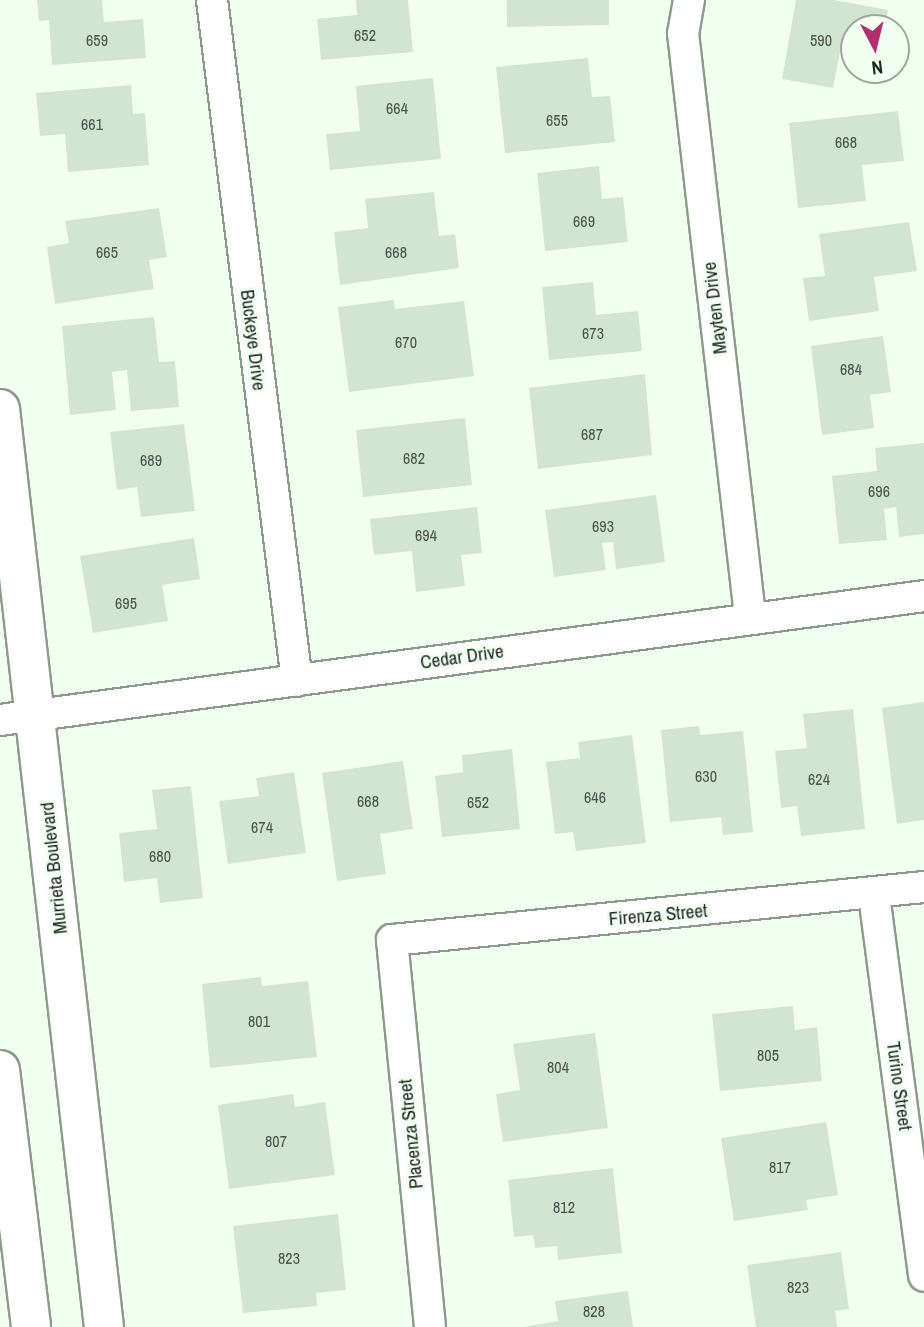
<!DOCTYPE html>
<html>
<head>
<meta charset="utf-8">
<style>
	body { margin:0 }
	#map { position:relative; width:924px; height:1327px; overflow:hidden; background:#f1fff1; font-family:"Archivo Narrow",sans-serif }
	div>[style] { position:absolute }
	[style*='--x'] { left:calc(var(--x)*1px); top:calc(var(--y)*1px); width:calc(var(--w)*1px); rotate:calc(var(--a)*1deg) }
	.building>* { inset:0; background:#d2e4d2 }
	.roads { filter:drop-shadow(2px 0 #8a9b8a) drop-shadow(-2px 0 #8a9b8a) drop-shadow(0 2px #8a9b8a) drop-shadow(0 -2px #8a9b8a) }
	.street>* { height:30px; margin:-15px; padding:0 15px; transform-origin:15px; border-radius:15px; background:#fff }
	.secondary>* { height:38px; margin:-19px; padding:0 19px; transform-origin:19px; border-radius:19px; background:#fff }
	span { translate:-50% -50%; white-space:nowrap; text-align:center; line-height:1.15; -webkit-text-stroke:6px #f1fff1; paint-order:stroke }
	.number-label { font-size:16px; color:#4b554b }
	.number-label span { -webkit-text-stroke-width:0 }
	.street-label { font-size:19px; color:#1e251e }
	.north { position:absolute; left:840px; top:14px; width:70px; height:70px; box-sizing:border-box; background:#f1fff1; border:2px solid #9da89d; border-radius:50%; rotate:173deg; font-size:19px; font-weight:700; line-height:28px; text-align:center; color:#1e251e }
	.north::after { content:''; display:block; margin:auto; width:24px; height:32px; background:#b42d6f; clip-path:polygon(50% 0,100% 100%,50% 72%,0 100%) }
</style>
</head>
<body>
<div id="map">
	<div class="building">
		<div style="clip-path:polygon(37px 0,102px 0,104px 22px,143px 19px,146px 58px,52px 65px,49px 20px,39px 21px)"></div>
		<div style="clip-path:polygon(356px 0,408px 0,413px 52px,321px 60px,317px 19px,357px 15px)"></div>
		<div style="clip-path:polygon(507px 0,609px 0,609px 25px,507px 27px)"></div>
		<div style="clip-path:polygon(796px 0,834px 0,888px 10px,884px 28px,854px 28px,854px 55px,840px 52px,833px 88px,782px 79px)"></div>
		<div style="clip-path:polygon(588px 58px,592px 97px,610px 96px,615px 142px,505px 153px,496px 67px)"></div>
		<div style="clip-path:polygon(433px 78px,441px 159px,330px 170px,326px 134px,360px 131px,356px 86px)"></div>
		<div style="clip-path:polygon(131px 85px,133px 114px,145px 113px,149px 165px,68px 172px,65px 134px,40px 136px,36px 93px)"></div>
		<div style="clip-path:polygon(898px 111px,904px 161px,862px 165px,866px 201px,798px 208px,789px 123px)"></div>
		<div style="clip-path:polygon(599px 166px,602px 199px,623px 197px,628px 242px,545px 251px,537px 173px)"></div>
		<div style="clip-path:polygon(434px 192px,439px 236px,455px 234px,459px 268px,340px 285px,334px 232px,368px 228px,365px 199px)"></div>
		<div style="clip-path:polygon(159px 208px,167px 257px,149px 260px,154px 289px,55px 304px,47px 247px,69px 243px,65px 221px)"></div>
		<div style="clip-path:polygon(909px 222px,917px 271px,874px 277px,879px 311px,809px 321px,803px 278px,825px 276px,819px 234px)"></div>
		<div style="clip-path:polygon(593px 282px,596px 315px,638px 311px,642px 351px,549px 360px,542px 287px)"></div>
		<div style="clip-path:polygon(394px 300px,395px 309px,464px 301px,474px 376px,349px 392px,338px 307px)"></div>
		<div style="clip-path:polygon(154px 317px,159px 362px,175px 361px,179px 407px,131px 411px,127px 370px,112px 372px,116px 410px,70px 415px,62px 326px)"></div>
		<div style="clip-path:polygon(883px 336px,891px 392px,870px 395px,874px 428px,822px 435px,811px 346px)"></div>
		<div style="clip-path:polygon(645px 374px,652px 455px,538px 469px,529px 388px)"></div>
		<div style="clip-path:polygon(465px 418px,472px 485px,363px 497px,356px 430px)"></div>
		<div style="clip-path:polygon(184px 424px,195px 511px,141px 517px,137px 487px,117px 490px,110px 432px)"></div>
		<div style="clip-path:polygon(924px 443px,924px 534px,899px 537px,896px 507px,884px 509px,887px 540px,839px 544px,832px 476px,877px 471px,875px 448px)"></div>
		<div style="clip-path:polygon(656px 495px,665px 562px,616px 569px,613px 542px,602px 543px,606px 570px,554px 577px,545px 510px)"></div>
		<div style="clip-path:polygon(477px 507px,482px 553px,461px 555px,465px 586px,416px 592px,412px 551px,374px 555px,370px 519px)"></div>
		<div style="clip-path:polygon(194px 538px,200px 579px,162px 585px,168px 621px,93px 633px,80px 556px)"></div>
		<div style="clip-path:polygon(924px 702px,924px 820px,897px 824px,882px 708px)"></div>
		<div style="clip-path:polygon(853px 709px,865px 829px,801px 836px,797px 806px,781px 808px,775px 751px,807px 748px,803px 714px)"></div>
		<div style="clip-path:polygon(699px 726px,700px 735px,743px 731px,753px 832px,723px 835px,721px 817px,670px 822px,661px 730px)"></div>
		<div style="clip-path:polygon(632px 735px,646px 843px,576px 851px,573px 832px,555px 834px,546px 762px,580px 758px,578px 742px)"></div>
		<div style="clip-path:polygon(512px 749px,520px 829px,442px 837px,435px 776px,463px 772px,462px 755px)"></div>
		<div style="clip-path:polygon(403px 761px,413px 829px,380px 834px,386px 874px,337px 881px,322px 773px)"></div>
		<div style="clip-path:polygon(294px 772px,306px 853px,228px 864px,219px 801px,259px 796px,256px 778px)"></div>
		<div style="clip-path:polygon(191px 786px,203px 898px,160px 903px,157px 878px,124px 882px,119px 833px,157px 829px,152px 790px)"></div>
		<div style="clip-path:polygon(261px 977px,262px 986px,308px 981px,317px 1057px,210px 1068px,202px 984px)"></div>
		<div style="clip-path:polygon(793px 1006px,795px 1030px,817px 1027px,822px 1081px,720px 1091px,712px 1014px)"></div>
		<div style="clip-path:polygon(595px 1033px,608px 1128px,503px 1142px,496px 1094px,520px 1090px,513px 1044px)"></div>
		<div style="clip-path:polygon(293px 1094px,295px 1107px,325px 1102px,335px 1175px,229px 1189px,218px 1105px)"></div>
		<div style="clip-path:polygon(826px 1122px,838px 1195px,806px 1200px,808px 1210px,734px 1221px,721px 1138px)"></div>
		<div style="clip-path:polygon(613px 1168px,622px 1253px,558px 1260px,557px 1246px,535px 1248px,533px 1235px,514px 1237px,508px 1180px)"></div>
		<div style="clip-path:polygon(338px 1214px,346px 1290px,316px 1293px,317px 1306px,243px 1313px,233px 1226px)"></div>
		<div style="clip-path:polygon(841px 1252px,849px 1309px,835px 1311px,837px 1327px,756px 1327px,747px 1265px)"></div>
		<div style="clip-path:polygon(628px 1291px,633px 1327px,524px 1327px,558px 1321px,555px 1301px)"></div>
	</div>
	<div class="roads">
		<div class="street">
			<div style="--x:212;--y:0;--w:686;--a:82.89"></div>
			<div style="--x:689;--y:0;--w:34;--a:100"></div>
			<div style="--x:683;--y:33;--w:587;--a:83.44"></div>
			<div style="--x:0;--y:720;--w:932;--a:-7.64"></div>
			<div style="--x:874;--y:895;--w:384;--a:82.5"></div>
			<div style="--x:430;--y:1327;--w:389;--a:-95.6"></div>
			<div style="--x:392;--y:940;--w:535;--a:-5.69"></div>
		</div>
		<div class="secondary">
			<div style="--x:0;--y:409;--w:924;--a:83.54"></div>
			<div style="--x:0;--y:1070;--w:259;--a:83.1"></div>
		</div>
	</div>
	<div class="number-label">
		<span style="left:365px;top:35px">652</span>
		<span style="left:97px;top:40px">659</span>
		<span style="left:821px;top:40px">590</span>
		<span style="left:397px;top:108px">664</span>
		<span style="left:557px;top:120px">655</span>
		<span style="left:92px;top:124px">661</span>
		<span style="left:846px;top:142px">668</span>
		<span style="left:584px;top:221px">669</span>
		<span style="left:107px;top:252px">665</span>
		<span style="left:396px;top:252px">668</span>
		<span style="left:593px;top:333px">673</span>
		<span style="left:406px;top:342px">670</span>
		<span style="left:851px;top:369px">684</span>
		<span style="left:592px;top:434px">687</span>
		<span style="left:414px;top:458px">682</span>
		<span style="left:151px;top:460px">689</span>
		<span style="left:879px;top:491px">696</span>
		<span style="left:603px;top:526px">693</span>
		<span style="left:426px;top:535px">694</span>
		<span style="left:126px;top:603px">695</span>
		<span style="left:706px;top:776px">630</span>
		<span style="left:819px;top:779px">624</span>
		<span style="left:595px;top:797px">646</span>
		<span style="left:368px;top:801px">668</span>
		<span style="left:478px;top:802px">652</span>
		<span style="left:262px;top:827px">674</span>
		<span style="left:160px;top:856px">680</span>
		<span style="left:259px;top:1021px">801</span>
		<span style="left:768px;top:1055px">805</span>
		<span style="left:558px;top:1067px">804</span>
		<span style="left:276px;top:1141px">807</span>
		<span style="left:780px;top:1167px">817</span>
		<span style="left:564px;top:1207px">812</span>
		<span style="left:289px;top:1258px">823</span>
		<span style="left:798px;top:1287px">823</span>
		<span style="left:594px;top:1311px">828</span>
	</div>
	<div class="street-label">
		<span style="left:715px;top:308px;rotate:-97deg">Mayten Drive</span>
		<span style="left:253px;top:340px;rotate:83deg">Buckeye Drive</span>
		<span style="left:462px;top:657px;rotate:-8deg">Cedar Drive</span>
		<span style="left:54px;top:868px;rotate:-96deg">Murrieta Boulevard</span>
		<span style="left:658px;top:915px;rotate:-5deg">Firenza Street</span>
		<span style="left:899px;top:1086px;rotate:82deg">Turino Street</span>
		<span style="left:411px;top:1134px;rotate:-96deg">Placenza Street</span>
	</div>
	<div class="north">N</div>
</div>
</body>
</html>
